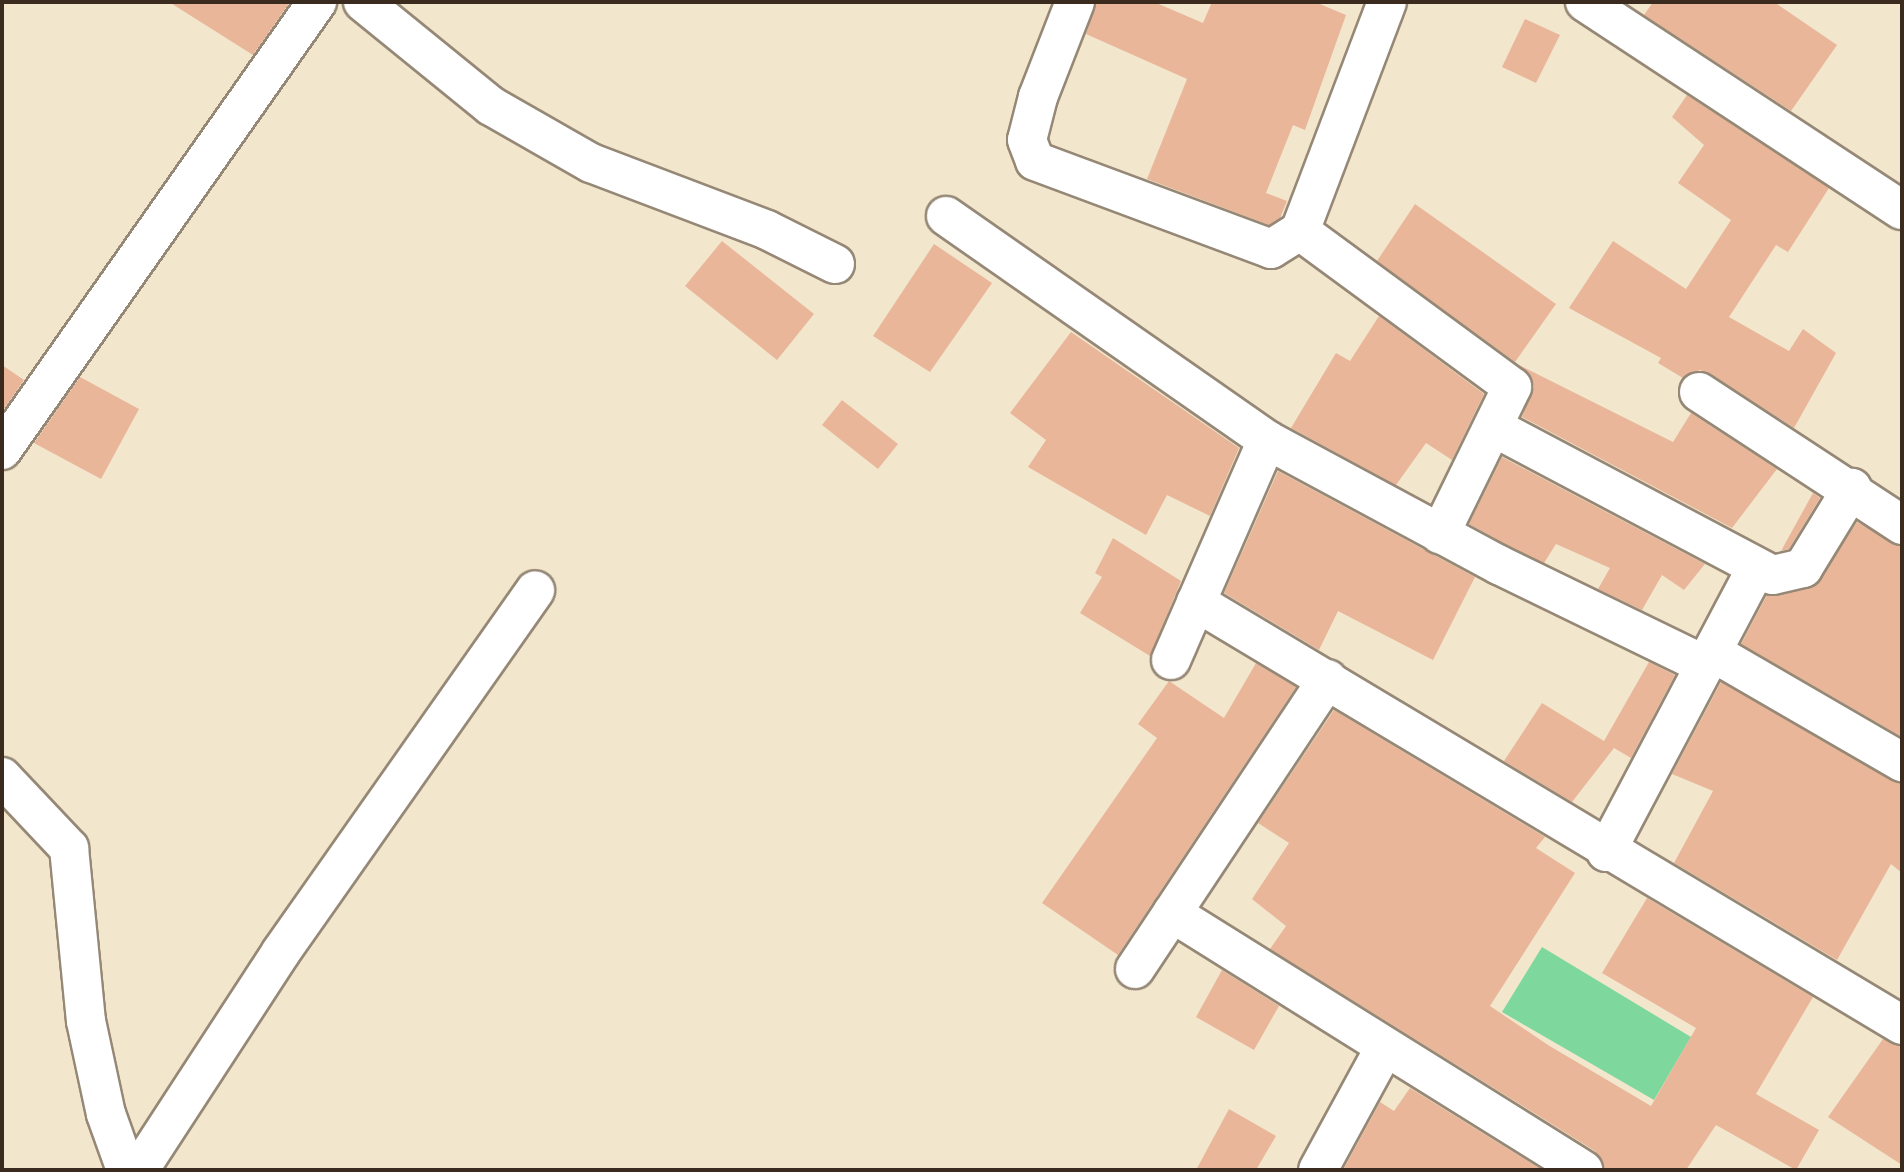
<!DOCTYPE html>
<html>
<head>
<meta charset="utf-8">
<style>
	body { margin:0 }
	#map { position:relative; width:1904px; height:1172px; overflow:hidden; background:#f2e7cd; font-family:"Indie Flower",sans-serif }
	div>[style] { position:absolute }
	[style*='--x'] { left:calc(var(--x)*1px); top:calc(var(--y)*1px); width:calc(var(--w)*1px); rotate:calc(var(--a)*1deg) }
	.green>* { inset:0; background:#7ed79d }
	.building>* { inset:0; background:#e9b69a }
	.roads { filter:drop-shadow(2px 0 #968876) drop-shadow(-2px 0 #968876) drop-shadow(0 2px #968876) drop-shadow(0 -2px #968876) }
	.minor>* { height:38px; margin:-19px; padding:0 19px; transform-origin:19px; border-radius:19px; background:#fff }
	span { translate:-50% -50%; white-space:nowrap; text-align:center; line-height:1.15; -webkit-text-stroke:6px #fbf7ec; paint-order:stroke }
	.frame { position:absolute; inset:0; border:4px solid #3b2a1e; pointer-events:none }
</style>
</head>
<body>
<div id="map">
	<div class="green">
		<div style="clip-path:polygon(1542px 947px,1691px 1037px,1654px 1100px,1502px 1012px)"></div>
	</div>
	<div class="building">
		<div style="clip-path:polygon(169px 2px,290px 2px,253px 55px)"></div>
		<div style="clip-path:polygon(1096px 2px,1154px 2px,1203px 23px,1212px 2px,1315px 2px,1346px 15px,1305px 130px,1293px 125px,1266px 193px,1287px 201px,1280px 218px,1269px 225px,1147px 179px,1187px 79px,1086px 34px)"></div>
		<div style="clip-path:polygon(1653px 2px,1774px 2px,1837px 45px,1791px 111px,1644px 15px)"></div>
		<div style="clip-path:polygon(1525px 19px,1560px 35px,1536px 83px,1502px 67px)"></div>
		<div style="clip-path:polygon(1687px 95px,1829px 188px,1788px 252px,1776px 245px,1729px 317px,1789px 351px,1803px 329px,1836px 353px,1794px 428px,1711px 374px,1700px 370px,1683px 378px,1658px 363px,1661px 358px,1569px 308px,1613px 241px,1686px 289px,1731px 220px,1678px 183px,1704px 145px,1672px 117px)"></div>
		<div style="clip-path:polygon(1415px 204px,1556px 304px,1515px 362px,1377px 261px)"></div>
		<div style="clip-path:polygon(722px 241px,814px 314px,777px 360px,685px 286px)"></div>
		<div style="clip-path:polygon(934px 244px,992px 283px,930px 372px,873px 336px)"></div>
		<div style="clip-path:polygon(1379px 316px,1484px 394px,1452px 460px,1426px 443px,1396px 485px,1291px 428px,1336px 353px,1350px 361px)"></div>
		<div style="clip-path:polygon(1071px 332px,1239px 448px,1210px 516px,1167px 495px,1146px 535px,1028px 467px,1046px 440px,1010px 413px)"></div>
		<div style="clip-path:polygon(2px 365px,24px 380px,2px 412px)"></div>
		<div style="clip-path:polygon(1519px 365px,1673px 442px,1691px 413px,1777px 469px,1732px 528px,1522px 417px,1534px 386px)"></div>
		<div style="clip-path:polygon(80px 377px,139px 409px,101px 479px,34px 443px)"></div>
		<div style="clip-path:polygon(842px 400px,898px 444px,878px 469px,822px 425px)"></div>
		<div style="clip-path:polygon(1502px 457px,1705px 564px,1684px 590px,1662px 575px,1642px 610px,1598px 589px,1610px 568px,1556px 544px,1544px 563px,1509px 546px,1469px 524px)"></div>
		<div style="clip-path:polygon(1278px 471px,1475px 577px,1433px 660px,1338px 611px,1319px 650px,1224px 593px)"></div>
		<div style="clip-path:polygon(1813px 493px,1820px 498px,1789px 549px,1781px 551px)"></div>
		<div style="clip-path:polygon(1857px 522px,1902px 547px,1902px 737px,1741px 644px,1767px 595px,1816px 585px)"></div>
		<div style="clip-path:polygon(1113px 538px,1181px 581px,1150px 656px,1080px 613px,1102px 577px,1095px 573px)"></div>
		<div style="clip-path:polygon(1649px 662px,1675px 675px,1631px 758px,1614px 748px,1572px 802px,1504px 761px,1542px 703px,1604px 741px)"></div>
		<div style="clip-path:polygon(1256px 663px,1296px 687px,1118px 955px,1042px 903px,1157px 738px,1138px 724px,1169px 681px,1224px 718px)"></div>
		<div style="clip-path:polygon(1721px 682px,1902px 784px,1902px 873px,1891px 864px,1837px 960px,1674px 863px,1713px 791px,1672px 774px)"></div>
		<div style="clip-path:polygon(1334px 710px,1545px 837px,1536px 848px,1575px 873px,1490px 1006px,1548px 1045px,1651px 1106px,1696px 1028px,1602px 973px,1647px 898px,1813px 997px,1756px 1094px,1819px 1130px,1796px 1170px,1716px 1125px,1686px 1170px,1605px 1170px,1595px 1151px,1270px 949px,1286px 926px,1252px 899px,1289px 843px,1258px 823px)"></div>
		<div style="clip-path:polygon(1222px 970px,1279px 1006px,1254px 1050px,1196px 1017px)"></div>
		<div style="clip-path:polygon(1883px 1039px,1902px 1047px,1902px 1165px,1828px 1117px)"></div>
		<div style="clip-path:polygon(1410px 1088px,1542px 1170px,1343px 1170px,1380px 1102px,1394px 1111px)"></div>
		<div style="clip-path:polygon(1229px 1109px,1276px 1136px,1256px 1170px,1196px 1170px)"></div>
	</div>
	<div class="roads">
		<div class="minor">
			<div style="--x:363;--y:2;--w:165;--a:39.1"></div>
			<div style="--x:491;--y:106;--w:115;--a:29.7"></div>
			<div style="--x:591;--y:163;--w:188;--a:20.8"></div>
			<div style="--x:767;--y:230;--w:76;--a:26.6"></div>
			<div style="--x:1075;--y:2;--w:102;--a:111.3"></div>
			<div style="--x:1038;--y:97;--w:44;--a:104.3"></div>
			<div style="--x:1027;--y:140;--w:22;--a:69"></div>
			<div style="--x:1035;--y:161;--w:252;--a:20.4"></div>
			<div style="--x:1271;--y:249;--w:34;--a:-32"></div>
			<div style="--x:1300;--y:231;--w:245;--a:-69.2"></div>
			<div style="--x:1585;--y:2;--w:379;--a:33.3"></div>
			<div style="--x:946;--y:216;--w:391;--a:34.9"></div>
			<div style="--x:1267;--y:440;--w:264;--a:28.3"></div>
			<div style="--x:1499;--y:565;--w:229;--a:25.9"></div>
			<div style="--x:1300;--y:231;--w:263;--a:36.3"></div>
			<div style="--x:1512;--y:387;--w:164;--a:116.1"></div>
			<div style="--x:1699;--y:392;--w:243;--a:33.2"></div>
			<div style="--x:1495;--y:428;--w:314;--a:27.9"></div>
			<div style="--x:1773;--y:575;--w:31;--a:-13"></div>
			<div style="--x:1803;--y:568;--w:94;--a:-58.5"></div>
			<div style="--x:2;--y:450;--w:548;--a:-54.89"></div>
			<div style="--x:1196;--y:602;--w:823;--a:30.93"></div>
			<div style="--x:1712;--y:652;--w:220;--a:30.1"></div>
			<div style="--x:1171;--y:660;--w:240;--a:-66.4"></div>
			<div style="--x:2;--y:777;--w:98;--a:46.7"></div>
			<div style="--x:69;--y:848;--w:174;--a:84.4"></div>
			<div style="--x:86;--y:1021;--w:95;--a:77.9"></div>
			<div style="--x:106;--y:1114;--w:59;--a:70.3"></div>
			<div style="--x:1606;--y:852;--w:320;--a:-62.1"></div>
			<div style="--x:1172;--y:913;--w:485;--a:32"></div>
			<div style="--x:1135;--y:969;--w:348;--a:-56.4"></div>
			<div style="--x:139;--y:1170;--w:260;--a:-56.9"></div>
			<div style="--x:281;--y:952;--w:442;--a:-54.9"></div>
			<div style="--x:1318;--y:1170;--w:138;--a:-61.4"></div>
		</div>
	</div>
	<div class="frame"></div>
</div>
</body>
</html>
